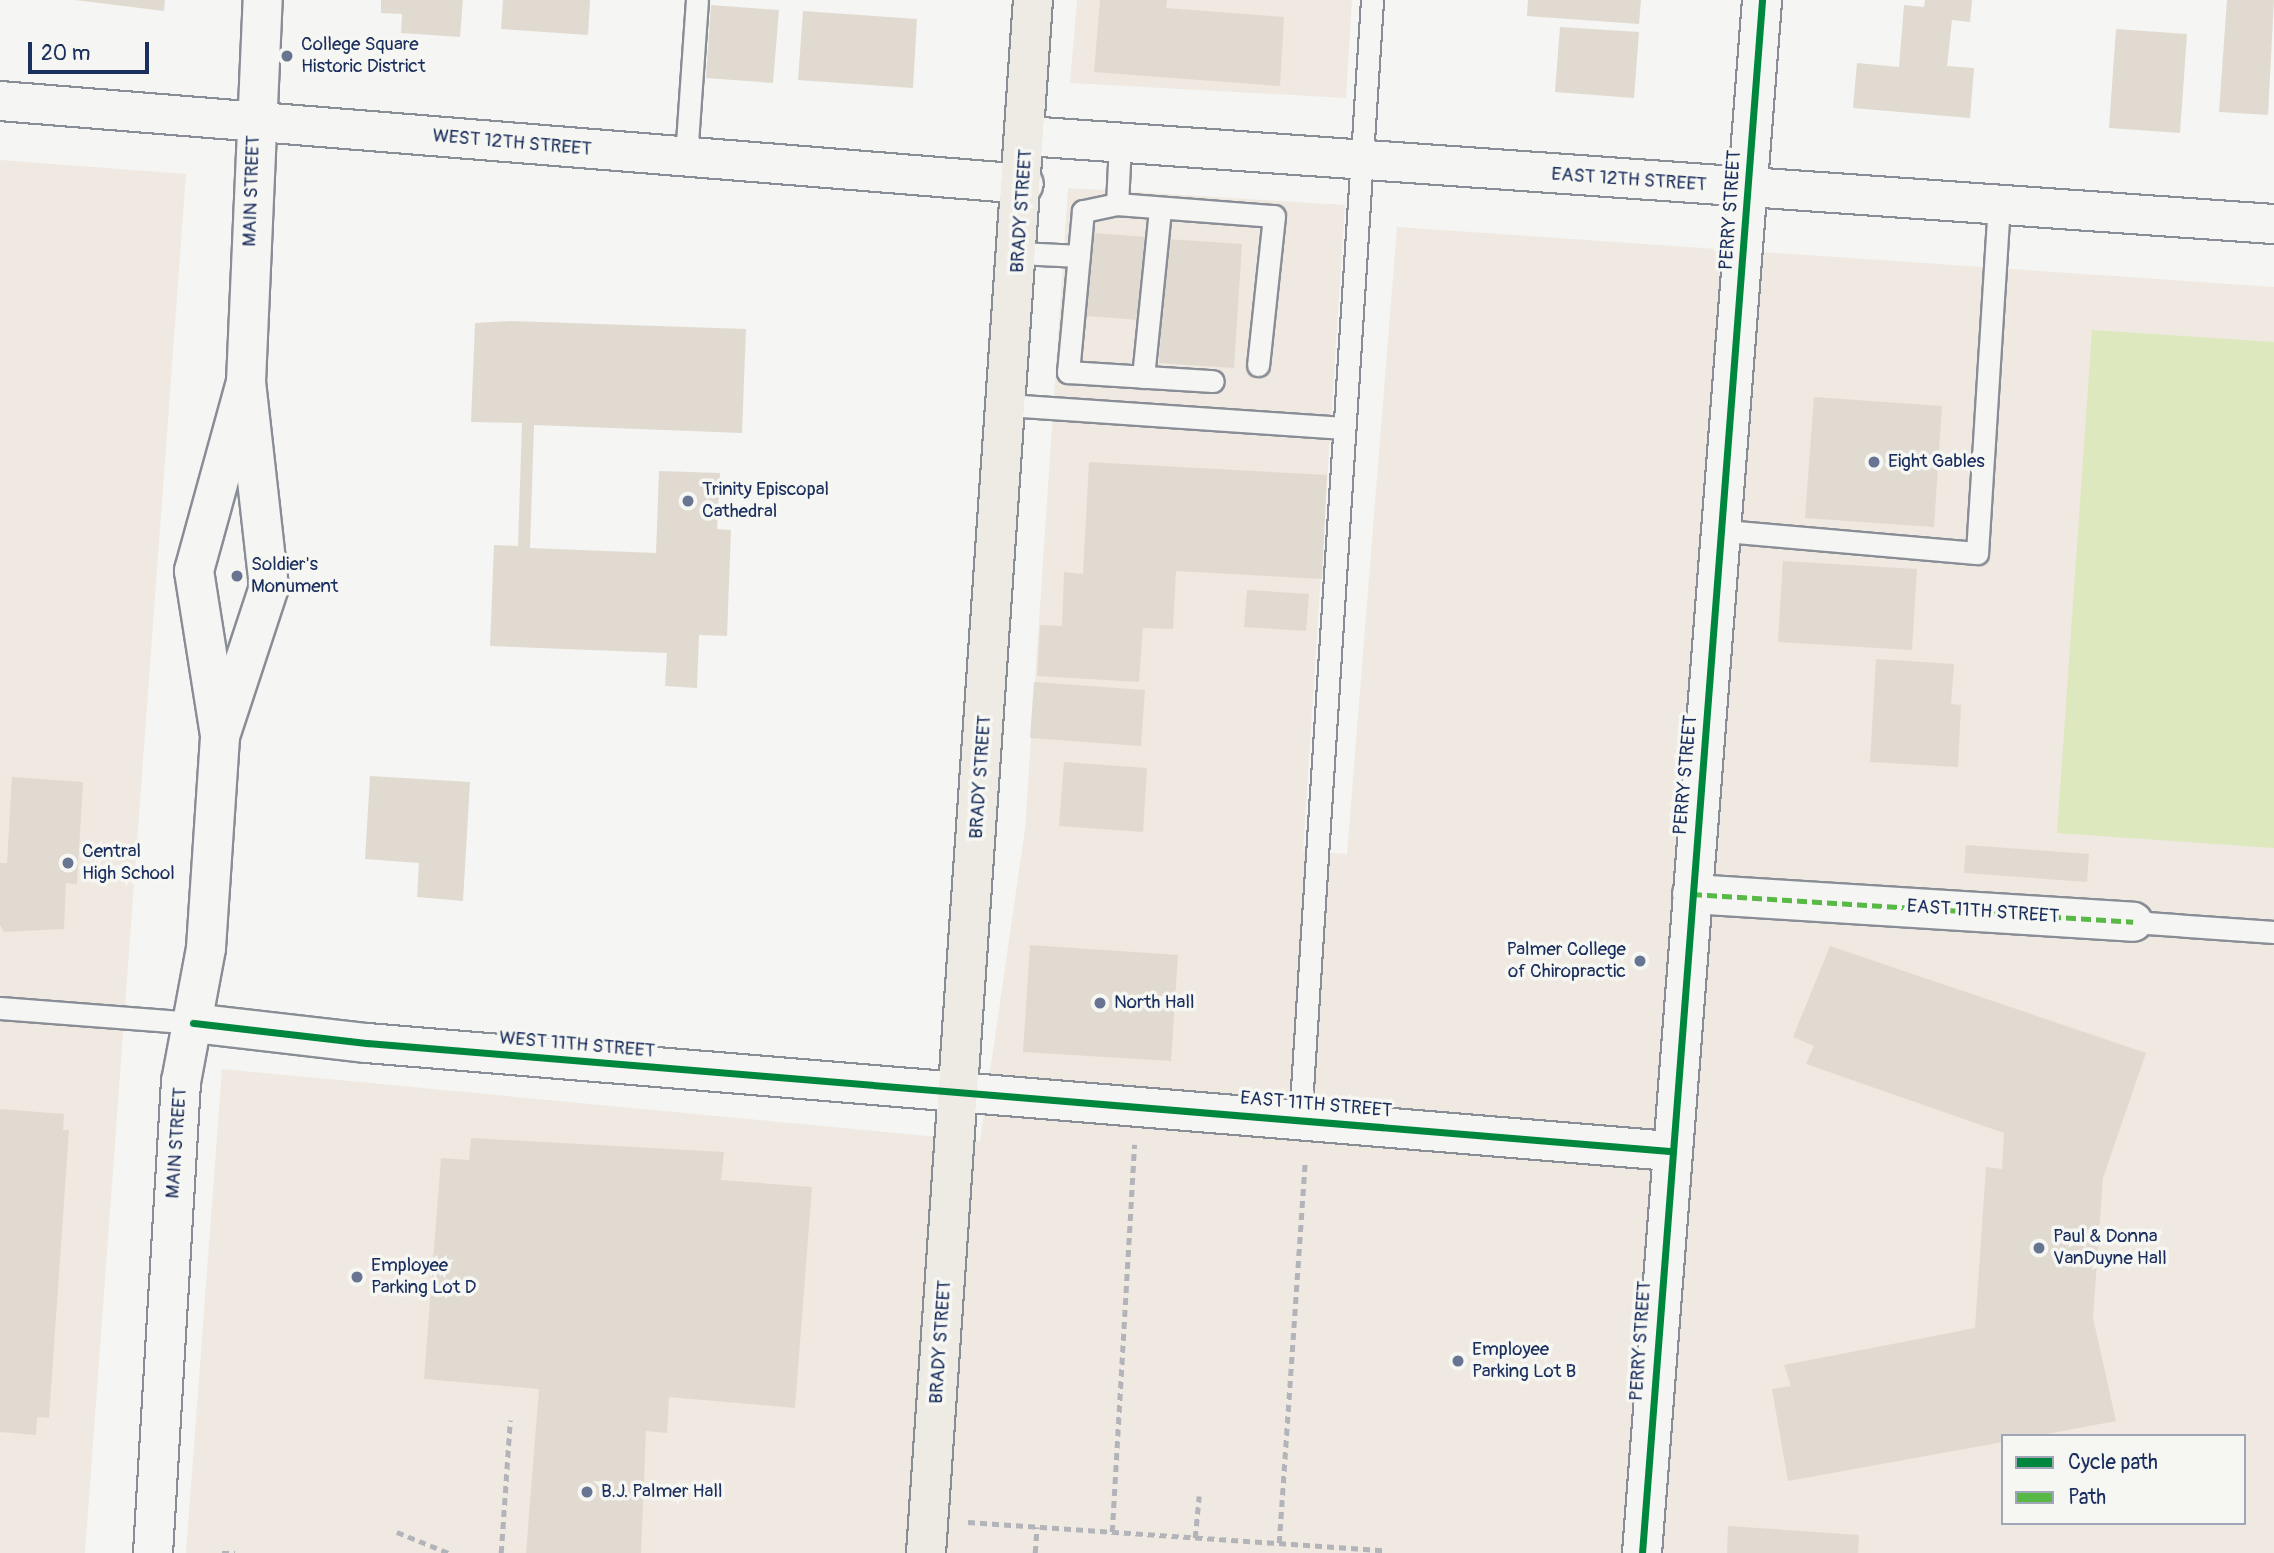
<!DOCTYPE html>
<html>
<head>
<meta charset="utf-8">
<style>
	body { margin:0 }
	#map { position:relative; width:2274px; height:1553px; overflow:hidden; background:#f5f5f3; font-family:Pangolin,sans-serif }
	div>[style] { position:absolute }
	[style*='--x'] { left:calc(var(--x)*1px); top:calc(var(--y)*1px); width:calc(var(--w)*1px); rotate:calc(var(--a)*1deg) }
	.built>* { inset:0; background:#efe9e1 }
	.green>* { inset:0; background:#dde8be }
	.building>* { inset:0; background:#e1dad0 }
	.path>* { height:4.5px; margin-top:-2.25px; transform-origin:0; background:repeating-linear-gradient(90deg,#b2b4b9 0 7px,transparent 0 12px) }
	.roads { filter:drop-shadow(2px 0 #898d95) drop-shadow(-2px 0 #898d95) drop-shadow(0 2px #898d95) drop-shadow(0 -2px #898d95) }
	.lane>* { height:21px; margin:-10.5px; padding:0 10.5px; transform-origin:10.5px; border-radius:10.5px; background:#f5f5f3 }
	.street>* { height:38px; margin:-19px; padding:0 19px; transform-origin:19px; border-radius:19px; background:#f5f5f3 }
	.secondary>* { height:38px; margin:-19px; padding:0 19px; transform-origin:19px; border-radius:19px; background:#f5f5f3 }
	.highway>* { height:38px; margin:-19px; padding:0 19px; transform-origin:19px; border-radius:19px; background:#eeebe4 }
	.quiet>* { height:5px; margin-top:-2.5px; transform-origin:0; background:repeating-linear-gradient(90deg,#58b947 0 10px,transparent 0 15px) }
	.cycleway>* { height:7px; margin:-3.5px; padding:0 3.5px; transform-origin:3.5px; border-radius:3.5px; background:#00873e }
	.dots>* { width:19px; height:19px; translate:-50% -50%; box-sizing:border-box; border:4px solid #f6f6f2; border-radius:50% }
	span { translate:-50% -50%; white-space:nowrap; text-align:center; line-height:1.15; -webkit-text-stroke:7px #f6f6f2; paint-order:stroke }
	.poi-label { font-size:19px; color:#1b2f5e }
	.left { translate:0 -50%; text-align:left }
	.right { translate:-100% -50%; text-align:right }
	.street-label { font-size:19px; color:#1b2f5e }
	.legend { position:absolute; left:2001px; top:1434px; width:245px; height:91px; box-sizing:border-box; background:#f6f6f2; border:2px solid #9ea6b7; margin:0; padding:9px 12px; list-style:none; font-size:21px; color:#1b2f5e }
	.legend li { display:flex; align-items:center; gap:14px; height:35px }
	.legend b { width:35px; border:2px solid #9ea6b7 }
	.scale { position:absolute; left:28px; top:42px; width:121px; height:32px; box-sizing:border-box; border:4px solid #1b2f5e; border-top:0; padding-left:9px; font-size:21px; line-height:24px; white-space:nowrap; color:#1b2f5e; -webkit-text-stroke:5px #f6f6f2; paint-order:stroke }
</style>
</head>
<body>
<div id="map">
	<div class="built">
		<div style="clip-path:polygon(1077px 0,1352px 0,1346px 98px,1070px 83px)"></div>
		<div style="clip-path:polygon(0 160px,186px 174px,85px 1553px,0 1553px)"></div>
		<div style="clip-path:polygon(evenodd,1068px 188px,1345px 205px,1303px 851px,1347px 854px,1397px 227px,2274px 287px,2274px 1553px,186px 1553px,222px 1069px,980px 1141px,1025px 829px,1068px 188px,2003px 1436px,2244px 1436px,2244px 1523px,2003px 1523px,2003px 1436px)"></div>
	</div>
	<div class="green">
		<div style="clip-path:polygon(2092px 330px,2274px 342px,2274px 848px,2057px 833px)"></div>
	</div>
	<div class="building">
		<div style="clip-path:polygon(75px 0,165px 0,164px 11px)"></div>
		<div style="clip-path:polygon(381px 0,463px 0,460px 37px,401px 33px,402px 14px,381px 13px)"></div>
		<div style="clip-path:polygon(503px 0,590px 0,588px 35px,501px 29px)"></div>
		<div style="clip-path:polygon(1100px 0,1167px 0,1166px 8px,1284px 17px,1280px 86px,1094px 72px)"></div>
		<div style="clip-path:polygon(1528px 0,1641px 0,1639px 24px,1527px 16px)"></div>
		<div style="clip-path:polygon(1925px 0,1972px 0,1970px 22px,1952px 20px,1947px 66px,1974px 68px,1970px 118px,1853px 108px,1857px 63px,1899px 67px,1904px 5px,1924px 7px)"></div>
		<div style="clip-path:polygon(2227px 0,2274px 0,2268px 115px,2219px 112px)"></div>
		<div style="clip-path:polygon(711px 5px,779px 10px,773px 83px,706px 78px)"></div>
		<div style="clip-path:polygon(803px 11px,917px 19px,913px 88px,798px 80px)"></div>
		<div style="clip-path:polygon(1560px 27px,1639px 32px,1634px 98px,1555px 92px)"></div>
		<div style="clip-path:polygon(2116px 29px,2187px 34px,2180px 133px,2109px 128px)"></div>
		<div style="clip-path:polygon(1093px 233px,1146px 237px,1139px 320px,1086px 316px)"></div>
		<div style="clip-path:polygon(1167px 239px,1242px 244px,1234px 368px,1159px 363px)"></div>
		<div style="clip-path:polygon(511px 321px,746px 329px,742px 433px,534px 425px,530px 548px,656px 553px,659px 471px,720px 473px,717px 529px,731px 530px,727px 636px,699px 635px,697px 688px,665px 686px,667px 653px,490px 646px,494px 545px,518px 546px,522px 423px,471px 422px,475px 323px)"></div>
		<div style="clip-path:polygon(1814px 397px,1942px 406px,1934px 527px,1805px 518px)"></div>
		<div style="clip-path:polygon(1089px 462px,1327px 475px,1322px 579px,1176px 571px,1173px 629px,1143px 628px,1139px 682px,1037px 676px,1040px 625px,1062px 626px,1064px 572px,1083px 574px)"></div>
		<div style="clip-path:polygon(1783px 561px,1917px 569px,1912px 650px,1778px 642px)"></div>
		<div style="clip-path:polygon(1247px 590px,1309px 594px,1306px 631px,1244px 627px)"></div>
		<div style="clip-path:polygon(1876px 659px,1954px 664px,1951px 704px,1961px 705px,1958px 767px,1870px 762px)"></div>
		<div style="clip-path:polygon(1034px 682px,1145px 690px,1141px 746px,1030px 738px)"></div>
		<div style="clip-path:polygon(1064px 762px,1147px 768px,1143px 832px,1059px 826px)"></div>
		<div style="clip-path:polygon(370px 776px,470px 782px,463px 901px,417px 897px,419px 863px,365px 859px)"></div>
		<div style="clip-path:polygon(12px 777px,83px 782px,77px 884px,66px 883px,64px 929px,4px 932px,0 925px,0 863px,7px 863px)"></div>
		<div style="clip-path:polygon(1966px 845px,2089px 854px,2087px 882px,1964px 873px)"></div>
		<div style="clip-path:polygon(1030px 945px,1178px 955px,1171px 1061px,1023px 1052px)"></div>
		<div style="clip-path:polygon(1830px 946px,2146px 1053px,2103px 1178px,2093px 1318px,2116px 1421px,2036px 1436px,2003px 1436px,2003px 1442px,1788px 1481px,1772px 1389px,1791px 1386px,1784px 1365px,1975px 1328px,1986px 1167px,2002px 1169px,2004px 1133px,1806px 1064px,1814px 1046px,1793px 1037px)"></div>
		<div style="clip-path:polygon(0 1109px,64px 1114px,63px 1130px,69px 1130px,49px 1418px,37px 1417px,36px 1435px,0 1432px)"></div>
		<div style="clip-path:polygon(471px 1138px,724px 1152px,721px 1180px,812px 1187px,795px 1408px,669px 1397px,667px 1433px,646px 1431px,641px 1553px,526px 1553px,539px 1389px,424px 1379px,441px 1158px,469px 1160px)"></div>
		<div style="clip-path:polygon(1728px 1526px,1859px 1535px,1858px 1553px,1727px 1553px)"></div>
	</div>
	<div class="path">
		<div style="--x:968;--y:1522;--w:416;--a:3.9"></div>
		<div style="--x:397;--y:1532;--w:56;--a:22"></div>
		<div style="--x:1112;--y:1532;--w:388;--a:-86.7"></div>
		<div style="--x:1195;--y:1538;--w:42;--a:-84.6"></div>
		<div style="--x:1279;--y:1543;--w:384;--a:-86.1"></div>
		<div style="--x:222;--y:1553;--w:13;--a:0"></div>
		<div style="--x:501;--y:1553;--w:133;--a:-86.1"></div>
		<div style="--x:1035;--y:1553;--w:26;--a:-86"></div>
	</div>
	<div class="roads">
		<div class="lane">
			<div style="--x:1120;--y:143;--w:61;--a:92.8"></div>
			<div style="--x:1117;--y:204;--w:35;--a:168"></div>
			<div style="--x:1083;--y:211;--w:162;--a:95.3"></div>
			<div style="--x:1068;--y:372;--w:145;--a:3.6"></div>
			<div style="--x:686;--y:157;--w:157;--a:-86"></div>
			<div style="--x:1117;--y:204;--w:157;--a:4.4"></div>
			<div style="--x:1274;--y:216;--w:150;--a:96.1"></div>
			<div style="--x:1019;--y:253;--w:60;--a:2.9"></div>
			<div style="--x:1143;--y:377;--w:169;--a:-84.2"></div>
			<div style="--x:1007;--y:405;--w:338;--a:3.9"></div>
			<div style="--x:1724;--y:531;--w:254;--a:5"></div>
			<div style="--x:1977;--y:553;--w:350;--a:-86.4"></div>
			<div style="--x:2133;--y:922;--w:141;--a:4.1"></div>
			<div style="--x:0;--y:1008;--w:194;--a:4.4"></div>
			<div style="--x:1300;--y:1120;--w:1122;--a:-86.32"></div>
		</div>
		<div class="street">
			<div style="--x:0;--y:101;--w:1027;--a:4.63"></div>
			<div style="--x:1027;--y:136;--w:1250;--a:4.04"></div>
			<div style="--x:1692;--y:894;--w:442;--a:3.6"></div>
			<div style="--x:193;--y:1023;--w:175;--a:6.6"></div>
			<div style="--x:367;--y:1043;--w:1307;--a:4.74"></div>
			<div style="--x:1642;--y:1553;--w:1558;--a:-85.58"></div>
		</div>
		<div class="secondary">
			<div style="--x:246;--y:382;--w:196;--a:105.4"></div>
			<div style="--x:194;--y:571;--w:167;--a:81"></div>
			<div style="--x:220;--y:736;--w:157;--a:-71.8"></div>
			<div style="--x:269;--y:587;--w:206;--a:-96.4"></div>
			<div style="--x:246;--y:382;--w:382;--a:-87.5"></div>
			<div style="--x:153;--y:1553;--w:472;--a:-86.6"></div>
			<div style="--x:181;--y:1082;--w:136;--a:-79.4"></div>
			<div style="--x:206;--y:948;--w:212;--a:-86.2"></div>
		</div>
		<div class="highway">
			<div style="--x:926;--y:1553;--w:1557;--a:-86.06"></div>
		</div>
	</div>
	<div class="quiet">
		<div style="--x:1692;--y:894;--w:442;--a:3.6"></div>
	</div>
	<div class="cycleway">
		<div style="--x:193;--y:1023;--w:175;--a:6.6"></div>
		<div style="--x:367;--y:1043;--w:1307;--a:4.74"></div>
		<div style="--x:1642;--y:1553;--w:1558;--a:-85.58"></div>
	</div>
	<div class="dots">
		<div style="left:287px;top:56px;background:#677492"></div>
		<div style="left:1874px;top:462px;background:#677492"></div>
		<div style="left:688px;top:501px;background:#677492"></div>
		<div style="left:237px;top:576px;background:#677492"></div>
		<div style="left:68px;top:863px;background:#677492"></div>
		<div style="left:1640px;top:961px;background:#677492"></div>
		<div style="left:1100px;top:1003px;background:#677492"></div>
		<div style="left:2039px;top:1248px;background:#677492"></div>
		<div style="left:357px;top:1277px;background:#677492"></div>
		<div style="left:1458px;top:1361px;background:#677492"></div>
		<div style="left:587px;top:1492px;background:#677492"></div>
	</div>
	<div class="poi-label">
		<span class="left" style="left:301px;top:56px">College Square<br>Historic District</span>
		<span class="left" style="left:1888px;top:462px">Eight Gables</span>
		<span class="left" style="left:702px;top:501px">Trinity Episcopal<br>Cathedral</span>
		<span class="left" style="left:251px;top:576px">Soldier's<br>Monument</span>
		<span class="left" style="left:82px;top:863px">Central<br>High School</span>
		<span class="right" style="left:1626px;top:961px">Palmer College<br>of Chiropractic</span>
		<span class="left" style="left:1114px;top:1003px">North Hall</span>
		<span class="left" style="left:2053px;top:1248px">Paul &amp; Donna<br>VanDuyne Hall</span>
		<span class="left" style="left:371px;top:1277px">Employee<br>Parking Lot D</span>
		<span class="left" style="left:1472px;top:1361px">Employee<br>Parking Lot B</span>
		<span class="left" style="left:601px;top:1492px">B.J. Palmer Hall</span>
	</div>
	<div class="street-label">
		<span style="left:512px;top:143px;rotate:5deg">WEST 12TH STREET</span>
		<span style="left:1629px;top:180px;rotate:4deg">EAST 12TH STREET</span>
		<span style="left:252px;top:191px;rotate:-88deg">MAIN STREET</span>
		<span style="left:1731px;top:210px;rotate:-86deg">PERRY STREET</span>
		<span style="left:1022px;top:211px;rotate:-86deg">BRADY STREET</span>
		<span style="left:1686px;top:775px;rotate:-85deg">PERRY STREET</span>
		<span style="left:981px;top:777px;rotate:-86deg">BRADY STREET</span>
		<span style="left:1983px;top:912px;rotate:4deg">EAST 11TH STREET</span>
		<span style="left:577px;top:1045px;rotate:5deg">WEST 11TH STREET</span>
		<span style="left:1316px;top:1105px;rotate:5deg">EAST 11TH STREET</span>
		<span style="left:177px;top:1143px;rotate:-86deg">MAIN STREET</span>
		<span style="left:1641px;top:1341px;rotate:-86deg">PERRY STREET</span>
		<span style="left:941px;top:1342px;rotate:-86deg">BRADY STREET</span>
	</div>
	<ul class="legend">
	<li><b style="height:9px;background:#00873e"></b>Cycle path</li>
	<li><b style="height:9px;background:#58b947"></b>Path</li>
	</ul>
	<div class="scale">20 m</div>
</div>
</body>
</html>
